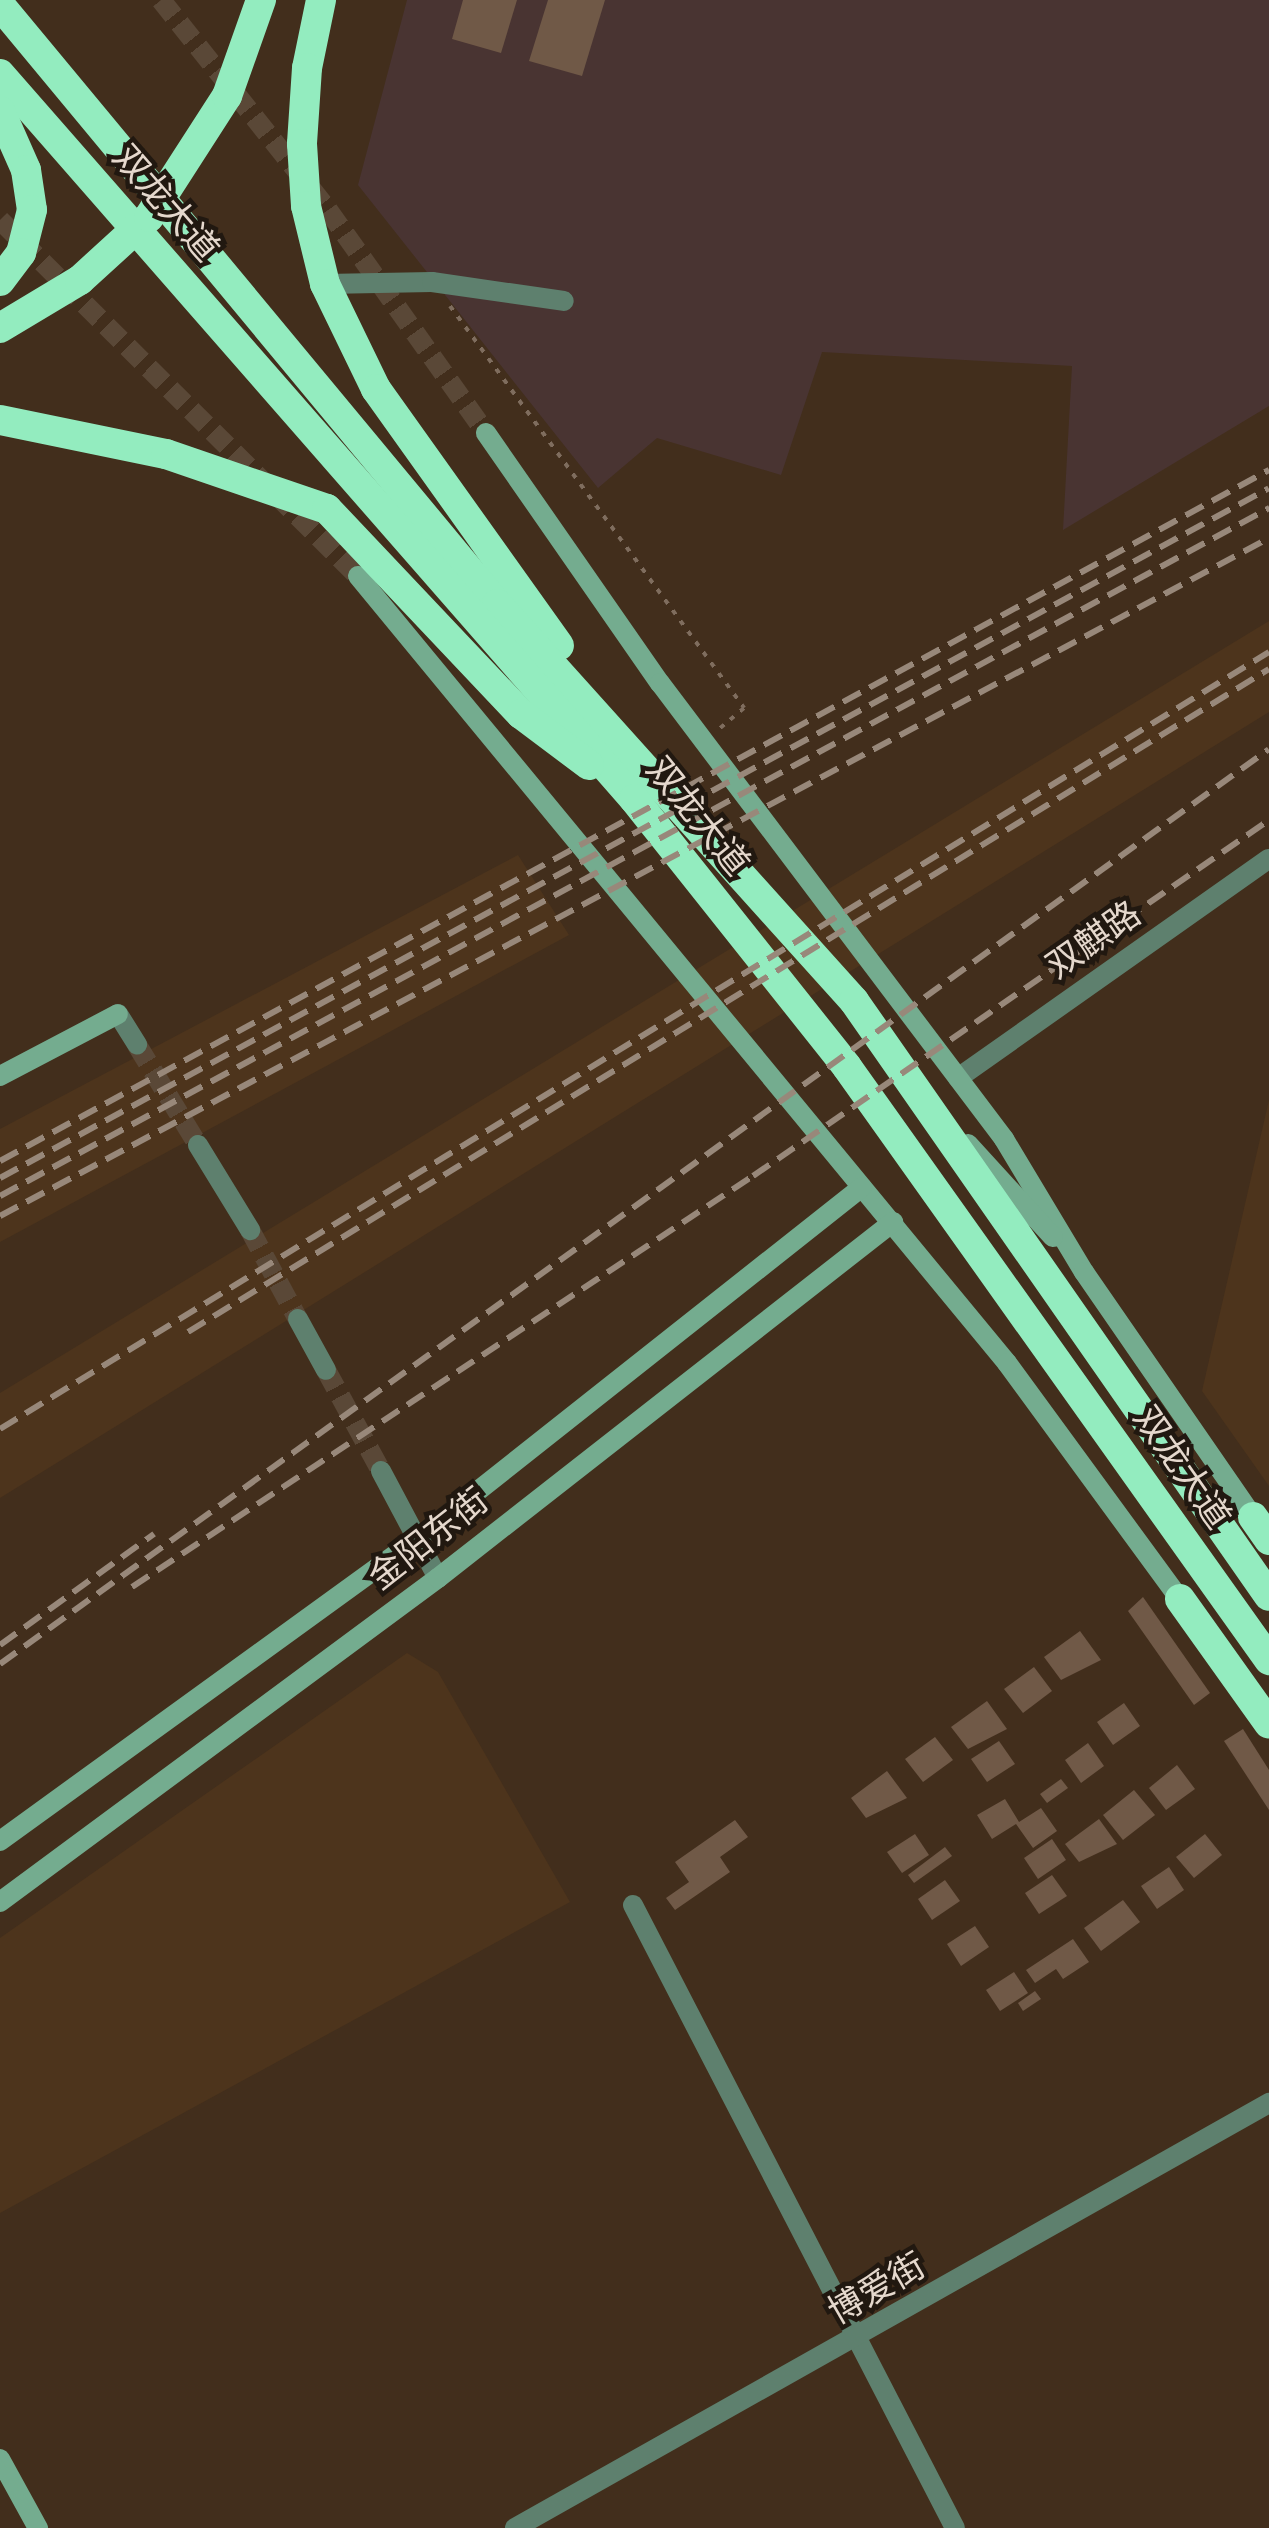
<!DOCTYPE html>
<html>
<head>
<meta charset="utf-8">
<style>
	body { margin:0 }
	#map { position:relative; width:1269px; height:2528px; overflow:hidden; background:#422e1c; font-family:Overpass,"Noto Sans SC",sans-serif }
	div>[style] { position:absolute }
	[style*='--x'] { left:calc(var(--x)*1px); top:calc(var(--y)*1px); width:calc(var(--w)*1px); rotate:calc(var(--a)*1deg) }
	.built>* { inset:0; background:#4d341c }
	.industrial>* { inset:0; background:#493432 }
	.building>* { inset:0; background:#705947 }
	.street-tunnel>* { height:20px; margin-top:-10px; transform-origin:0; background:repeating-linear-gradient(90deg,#5a4837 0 20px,transparent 0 30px) }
	.secondary-tunnel>* { height:20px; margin-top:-10px; transform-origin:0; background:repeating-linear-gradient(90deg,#5a4837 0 20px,transparent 0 30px) }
	.path>* { height:4px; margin-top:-2px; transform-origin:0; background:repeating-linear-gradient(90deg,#7f6d5e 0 5px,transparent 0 13px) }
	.street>* { height:20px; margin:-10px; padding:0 10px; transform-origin:10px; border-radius:10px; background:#5e806e }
	.secondary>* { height:20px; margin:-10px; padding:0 10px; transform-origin:10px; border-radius:10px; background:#74ac8f }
	.highway>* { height:30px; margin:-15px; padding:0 15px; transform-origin:15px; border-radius:15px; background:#93ecbf }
	.rail>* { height:6px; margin-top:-3px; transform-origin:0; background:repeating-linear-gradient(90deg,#98887a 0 20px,transparent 0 30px) }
	.highway-bridge>* { height:30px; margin:-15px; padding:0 15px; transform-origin:15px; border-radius:15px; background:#93ecbf }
	span { translate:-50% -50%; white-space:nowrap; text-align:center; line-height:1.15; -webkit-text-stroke:9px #211810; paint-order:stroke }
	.street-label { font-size:35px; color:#e5d8cd }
</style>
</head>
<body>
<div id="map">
	<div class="built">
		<div style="clip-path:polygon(1269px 621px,1269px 712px,0 1498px,0 1393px)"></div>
		<div style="clip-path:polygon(518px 855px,569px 935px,0 1242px,0 1129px)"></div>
		<div style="clip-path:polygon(1269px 1100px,1269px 1486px,1202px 1391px)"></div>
		<div style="clip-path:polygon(407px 1653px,438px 1672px,570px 1902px,0 2213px,0 1938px)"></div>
	</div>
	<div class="industrial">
		<div style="clip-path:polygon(407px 0,1269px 0,1269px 406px,1063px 530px,1072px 366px,822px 352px,781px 475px,657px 438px,598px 488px,358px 185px)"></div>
	</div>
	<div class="building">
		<div style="clip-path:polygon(463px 0,517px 0,501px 53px,452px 39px)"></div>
		<div style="clip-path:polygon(548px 0,605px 0,582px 76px,529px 61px)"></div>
		<div style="clip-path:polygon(1143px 1597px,1210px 1693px,1194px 1705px,1128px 1611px)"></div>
		<div style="clip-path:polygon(1080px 1631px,1101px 1660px,1061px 1680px,1044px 1657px)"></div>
		<div style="clip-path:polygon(1034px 1667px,1052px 1691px,1023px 1713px,1004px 1689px)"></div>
		<div style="clip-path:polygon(987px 1701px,1007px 1729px,968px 1749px,951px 1727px)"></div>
		<div style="clip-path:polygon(1124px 1703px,1140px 1726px,1113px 1745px,1097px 1722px)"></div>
		<div style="clip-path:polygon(1243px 1729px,1269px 1770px,1269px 1810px,1224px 1741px)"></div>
		<div style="clip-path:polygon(935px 1737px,953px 1760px,923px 1782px,905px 1759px)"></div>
		<div style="clip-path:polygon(999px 1741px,1015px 1764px,987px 1782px,971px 1759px)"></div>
		<div style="clip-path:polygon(1088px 1743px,1104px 1766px,1081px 1783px,1065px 1760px)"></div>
		<div style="clip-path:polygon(1177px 1765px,1195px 1789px,1166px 1810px,1149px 1788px)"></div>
		<div style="clip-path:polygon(887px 1771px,907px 1798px,866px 1818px,851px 1798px)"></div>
		<div style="clip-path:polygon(1061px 1779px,1068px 1788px,1047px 1803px,1040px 1794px)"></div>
		<div style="clip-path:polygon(1134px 1790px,1155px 1815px,1123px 1840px,1103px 1815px)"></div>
		<div style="clip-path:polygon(1005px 1799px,1019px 1822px,1041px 1808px,1057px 1831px,1033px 1848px,1016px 1824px,992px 1839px,977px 1815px)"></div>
		<div style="clip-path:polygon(1099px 1819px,1117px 1844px,1079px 1862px,1065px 1844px)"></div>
		<div style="clip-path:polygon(735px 1820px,748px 1837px,720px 1857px,730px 1872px,675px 1910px,666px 1898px,689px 1882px,675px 1862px)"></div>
		<div style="clip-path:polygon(915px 1834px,929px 1855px,902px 1873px,887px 1852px)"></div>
		<div style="clip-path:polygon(1205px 1834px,1222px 1855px,1194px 1878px,1176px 1857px)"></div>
		<div style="clip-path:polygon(1052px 1839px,1066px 1860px,1038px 1879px,1024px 1858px)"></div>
		<div style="clip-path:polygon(945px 1847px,952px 1856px,914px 1883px,908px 1875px)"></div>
		<div style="clip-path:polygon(1169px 1867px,1184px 1890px,1157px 1909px,1141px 1886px)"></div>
		<div style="clip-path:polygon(1052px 1875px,1067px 1896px,1039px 1914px,1025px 1893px)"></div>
		<div style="clip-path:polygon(945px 1880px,960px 1901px,932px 1920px,918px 1899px)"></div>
		<div style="clip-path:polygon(1123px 1900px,1140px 1922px,1101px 1951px,1084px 1928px)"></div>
		<div style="clip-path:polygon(975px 1926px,989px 1947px,961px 1966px,947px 1944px)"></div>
		<div style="clip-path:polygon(1073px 1939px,1089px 1962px,1063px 1979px,1056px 1969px,1035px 1983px,1026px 1970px)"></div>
		<div style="clip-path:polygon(1014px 1972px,1028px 1993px,1000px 2011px,986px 1990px)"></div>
		<div style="clip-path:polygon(1035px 1991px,1041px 1999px,1023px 2011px,1018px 2003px)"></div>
	</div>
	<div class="street-tunnel">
		<div style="--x:137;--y:1045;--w:117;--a:58.6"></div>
		<div style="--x:250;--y:1230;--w:101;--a:61.7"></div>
		<div style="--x:326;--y:1370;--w:115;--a:61.4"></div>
	</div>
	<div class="secondary-tunnel">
		<div style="--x:161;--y:0;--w:268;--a:51.5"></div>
		<div style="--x:328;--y:210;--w:273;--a:54.7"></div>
		<div style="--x:0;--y:220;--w:505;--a:44.84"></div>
	</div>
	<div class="path">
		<div style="--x:450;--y:306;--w:498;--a:53.8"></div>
		<div style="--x:744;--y:708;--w:33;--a:140"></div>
	</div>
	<div class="street">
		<div style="--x:325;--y:284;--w:107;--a:-1.1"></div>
		<div style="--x:432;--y:282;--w:133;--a:8.2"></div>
		<div style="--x:118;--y:1014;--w:36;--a:58"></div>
		<div style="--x:958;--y:1078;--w:380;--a:-35.2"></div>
		<div style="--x:198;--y:1145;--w:100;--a:58.5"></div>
		<div style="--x:298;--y:1319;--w:58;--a:61.2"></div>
		<div style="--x:381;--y:1471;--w:121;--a:62"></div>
		<div style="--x:633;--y:1905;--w:701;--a:62.67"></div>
		<div style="--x:515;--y:2528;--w:866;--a:-29.41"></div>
	</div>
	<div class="secondary">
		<div style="--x:486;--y:433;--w:305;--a:55.2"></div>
		<div style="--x:660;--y:683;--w:571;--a:52.97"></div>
		<div style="--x:1004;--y:1139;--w:155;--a:59"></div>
		<div style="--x:1084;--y:1272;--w:298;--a:55.4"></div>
		<div style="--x:358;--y:576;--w:1020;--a:50.49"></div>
		<div style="--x:1007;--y:1363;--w:293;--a:53.8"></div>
		<div style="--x:0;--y:1076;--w:133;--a:-27.7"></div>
		<div style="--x:968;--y:1144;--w:126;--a:47.6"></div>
		<div style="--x:0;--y:1841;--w:515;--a:-35.91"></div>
		<div style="--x:417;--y:1539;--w:567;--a:-38.34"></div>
		<div style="--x:0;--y:1902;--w:545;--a:-36.49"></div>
		<div style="--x:438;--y:1578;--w:578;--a:-38.04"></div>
		<div style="--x:0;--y:2459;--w:79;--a:61.2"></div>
	</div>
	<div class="highway">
		<div style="--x:321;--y:0;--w:69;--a:101.6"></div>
		<div style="--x:307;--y:68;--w:76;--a:93.8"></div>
		<div style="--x:302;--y:144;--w:62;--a:86.3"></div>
		<div style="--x:306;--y:206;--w:80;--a:76.3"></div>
		<div style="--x:325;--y:284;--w:117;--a:64.1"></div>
		<div style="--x:376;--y:389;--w:315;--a:54.5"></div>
		<div style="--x:0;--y:5;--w:778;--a:50.32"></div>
		<div style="--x:497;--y:604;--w:534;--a:48.04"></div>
		<div style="--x:854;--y:1001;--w:725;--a:55.11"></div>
		<div style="--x:0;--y:74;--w:963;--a:48.83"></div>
		<div style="--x:634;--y:799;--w:342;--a:51.5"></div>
		<div style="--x:847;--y:1067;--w:728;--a:54.56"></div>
		<div style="--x:0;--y:111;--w:64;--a:66.2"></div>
		<div style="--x:26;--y:170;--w:40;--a:81.5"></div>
		<div style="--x:32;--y:210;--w:44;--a:104.3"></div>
		<div style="--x:21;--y:253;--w:35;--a:127"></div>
		<div style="--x:0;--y:420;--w:169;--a:11.6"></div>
		<div style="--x:166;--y:454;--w:170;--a:18.9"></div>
		<div style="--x:327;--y:509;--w:282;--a:46.6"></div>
		<div style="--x:521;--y:714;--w:85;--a:36.9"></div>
		<div style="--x:1253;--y:1517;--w:28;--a:55"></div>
		<div style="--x:1180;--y:1599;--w:153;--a:54.5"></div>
	</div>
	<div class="rail">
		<div style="--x:0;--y:1161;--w:1445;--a:-28.57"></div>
		<div style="--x:0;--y:1178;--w:1444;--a:-28.53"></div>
		<div style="--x:0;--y:1196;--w:1444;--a:-28.46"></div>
		<div style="--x:0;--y:1216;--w:1439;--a:-28.11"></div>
		<div style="--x:188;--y:1332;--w:1268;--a:-31.52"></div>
		<div style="--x:0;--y:1429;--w:1488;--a:-31.48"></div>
		<div style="--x:132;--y:1587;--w:745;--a:-33.5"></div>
		<div style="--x:753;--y:1176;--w:627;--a:-34.6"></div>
		<div style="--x:0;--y:1645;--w:190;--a:-35.8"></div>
		<div style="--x:0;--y:1664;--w:1564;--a:-35.79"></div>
	</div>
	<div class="highway-bridge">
		<div style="--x:0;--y:328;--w:93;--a:-31"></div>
		<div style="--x:80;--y:280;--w:93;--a:-42.4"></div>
		<div style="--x:149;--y:217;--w:144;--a:-57.2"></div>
		<div style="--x:227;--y:96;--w:102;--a:-70.5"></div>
	</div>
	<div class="street-label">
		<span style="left:164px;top:205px;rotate:49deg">双龙大道</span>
		<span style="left:696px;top:818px;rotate:51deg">双龙大道</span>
		<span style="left:1095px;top:942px;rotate:-35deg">双麒路</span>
		<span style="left:1180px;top:1469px;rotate:55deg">双龙大道</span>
		<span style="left:430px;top:1541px;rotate:-38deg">金阳东街</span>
		<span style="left:878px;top:2291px;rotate:-30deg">博爱街</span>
	</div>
</div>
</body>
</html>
